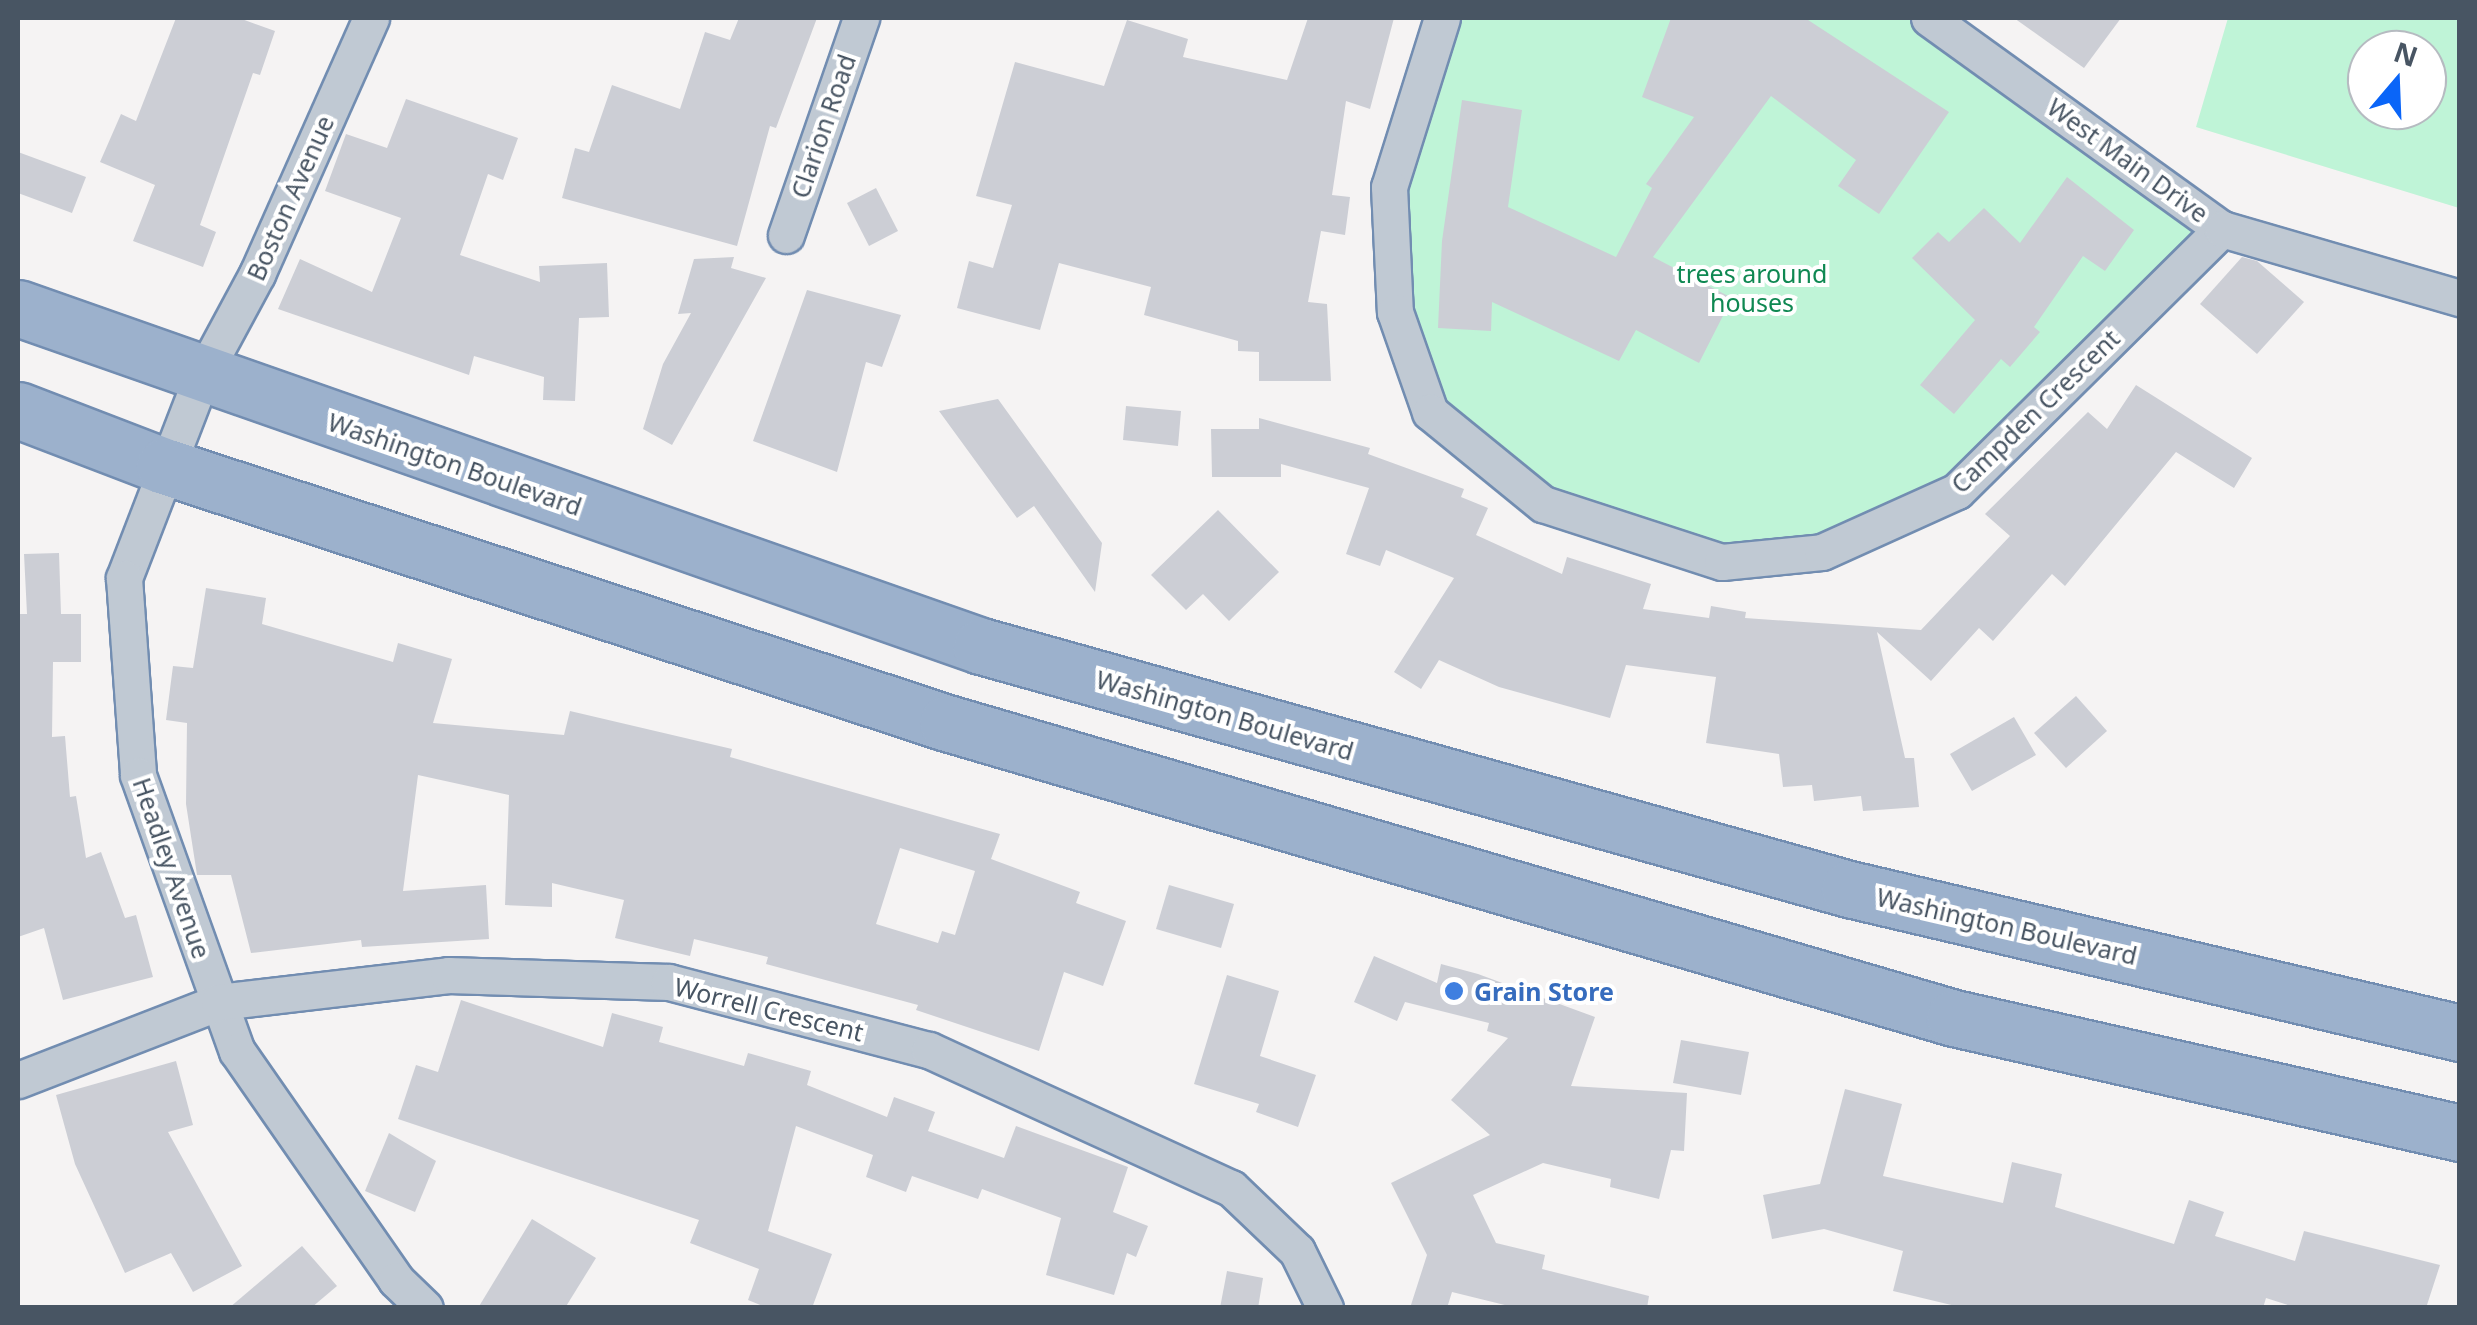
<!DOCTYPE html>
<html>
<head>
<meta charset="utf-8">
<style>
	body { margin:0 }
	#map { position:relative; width:2477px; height:1325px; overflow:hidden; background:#f5f3f3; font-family:"Noto Sans",sans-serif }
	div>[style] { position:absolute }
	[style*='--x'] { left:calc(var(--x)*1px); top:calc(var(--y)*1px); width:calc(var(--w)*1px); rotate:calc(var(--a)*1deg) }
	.green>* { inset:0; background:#bff4d7 }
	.building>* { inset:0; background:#ccced5 }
	.roads { filter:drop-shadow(2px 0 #728db1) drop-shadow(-2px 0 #728db1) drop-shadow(0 2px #728db1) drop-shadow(0 -2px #728db1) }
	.minor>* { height:35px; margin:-17.5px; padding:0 17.5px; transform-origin:17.5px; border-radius:17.5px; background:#c0c9d3 }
	.trunk>* { height:55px; margin:-27.5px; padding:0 27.5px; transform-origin:27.5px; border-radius:27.5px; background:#9cb1cc }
	.dots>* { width:28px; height:28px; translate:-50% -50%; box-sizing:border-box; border:5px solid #fff; border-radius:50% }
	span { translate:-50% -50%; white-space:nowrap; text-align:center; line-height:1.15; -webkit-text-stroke:8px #fff; paint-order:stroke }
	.street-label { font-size:25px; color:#485563 }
	.park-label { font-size:25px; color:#0f8852 }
	.shop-label { font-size:25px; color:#366cbe; font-weight:700 }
	.left { translate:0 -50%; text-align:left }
	.frame { position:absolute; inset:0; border:20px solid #485563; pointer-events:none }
	.north { position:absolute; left:2347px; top:30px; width:100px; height:100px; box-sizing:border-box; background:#fff; border:2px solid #b6bbc1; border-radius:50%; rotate:19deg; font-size:28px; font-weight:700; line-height:40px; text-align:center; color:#485563 }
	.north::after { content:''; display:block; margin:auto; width:35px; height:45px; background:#0a65f8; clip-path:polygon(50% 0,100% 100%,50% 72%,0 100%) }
</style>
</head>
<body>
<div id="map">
	<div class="green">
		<div style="clip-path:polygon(1442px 18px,1929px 18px,2222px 229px,1957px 491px,1822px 552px,1722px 562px,1543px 504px,1430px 412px,1389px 187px)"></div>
		<div style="clip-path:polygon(evenodd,2228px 18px,2459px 18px,2459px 208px,2196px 127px,2228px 18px,2367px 50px,2427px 50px,2427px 110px,2367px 110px,2367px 50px)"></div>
	</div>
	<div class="building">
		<div style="clip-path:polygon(176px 18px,239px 18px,275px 31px,260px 75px,253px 73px,200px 225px,216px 232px,203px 267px,133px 241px,155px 185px,100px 162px,121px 114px,136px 121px)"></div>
		<div style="clip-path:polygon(739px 18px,817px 18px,776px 128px,770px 126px,737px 246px,562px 198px,575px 148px,589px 152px,612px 85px,680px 109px,705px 32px,730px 40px)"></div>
		<div style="clip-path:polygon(1308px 18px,1394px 18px,1370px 109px,1346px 101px,1332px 195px,1350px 197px,1345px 235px,1321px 231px,1308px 302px,1327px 304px,1331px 381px,1259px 381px,1259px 352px,1238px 351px,1238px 341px,1144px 315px,1151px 287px,1059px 263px,1040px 330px,957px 308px,969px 261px,993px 268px,1012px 205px,976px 196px,1015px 62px,1104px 86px,1127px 20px,1188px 39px,1183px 57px,1287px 80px)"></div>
		<div style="clip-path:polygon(1671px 18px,1805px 18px,1949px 112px,1879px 214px,1838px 186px,1856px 160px,1771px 96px,1653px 257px,1732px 298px,1699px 363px,1636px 330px,1619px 361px,1492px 302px,1491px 331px,1438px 328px,1442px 241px,1462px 100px,1522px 110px,1508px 207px,1616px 257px,1652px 188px,1646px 184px,1694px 117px,1642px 97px)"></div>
		<div style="clip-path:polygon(2014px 18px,2121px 18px,2084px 68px)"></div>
		<div style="clip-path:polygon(406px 99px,518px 138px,503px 180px,488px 174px,460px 255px,540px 282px,539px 266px,607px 263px,609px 317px,579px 318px,575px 401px,543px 400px,544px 377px,474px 356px,469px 375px,278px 309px,300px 259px,372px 292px,401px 218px,325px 191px,346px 134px,387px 148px)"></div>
		<div style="clip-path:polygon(18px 152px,86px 177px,72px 213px,18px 193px)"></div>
		<div style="clip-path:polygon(2067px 177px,2134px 230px,2105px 271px,2083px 256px,2034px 327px,2040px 332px,2010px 367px,2001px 359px,1954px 414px,1920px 385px,1975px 320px,1912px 258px,1938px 232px,1949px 242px,1984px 208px,2020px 243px)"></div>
		<div style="clip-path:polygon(876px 188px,898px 231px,869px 246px,847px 203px)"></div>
		<div style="clip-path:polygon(734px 257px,731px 268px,766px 278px,672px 445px,643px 429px,663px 364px,691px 313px,678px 314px,694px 259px)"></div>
		<div style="clip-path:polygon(2242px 257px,2257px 261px,2304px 302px,2257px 354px,2200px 304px)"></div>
		<div style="clip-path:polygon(807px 290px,901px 315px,882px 367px,866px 362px,837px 472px,753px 441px)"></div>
		<div style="clip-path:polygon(2136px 385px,2252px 458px,2234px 488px,2176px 452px,2065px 586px,2052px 574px,1993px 641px,1979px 628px,1931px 681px,1877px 632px,1905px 758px,1914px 758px,1919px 807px,1863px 811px,1861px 796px,1814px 801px,1812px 785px,1783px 787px,1779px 754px,1706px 743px,1716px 677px,1626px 665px,1610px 718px,1499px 687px,1439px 660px,1421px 689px,1394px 672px,1454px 578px,1386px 550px,1380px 566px,1346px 554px,1369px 488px,1281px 464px,1281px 477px,1212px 477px,1211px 429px,1259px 429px,1259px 418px,1370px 448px,1368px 454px,1464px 489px,1461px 497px,1488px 508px,1476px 535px,1562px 574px,1567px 557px,1651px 584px,1643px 609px,1709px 618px,1711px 606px,1746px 612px,1745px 618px,1921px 630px,2010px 536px,1985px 514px,2088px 412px,2107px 429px)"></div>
		<div style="clip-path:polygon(998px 399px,1102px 543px,1095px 592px,1034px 506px,1017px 518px,939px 411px)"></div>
		<div style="clip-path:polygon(1126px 406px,1181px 411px,1178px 446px,1123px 440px)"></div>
		<div style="clip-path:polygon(1218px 510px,1279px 572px,1229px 621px,1203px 594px,1186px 610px,1151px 575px)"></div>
		<div style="clip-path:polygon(59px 553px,61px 614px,81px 614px,81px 662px,53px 662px,52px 737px,65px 736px,70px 797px,76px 796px,86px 858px,101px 852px,125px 918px,136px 915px,153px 977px,63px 1000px,44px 928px,18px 937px,18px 614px,27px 614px,24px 554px)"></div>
		<div style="clip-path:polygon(evenodd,206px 588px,266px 598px,262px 624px,393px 662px,398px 643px,452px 659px,433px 723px,564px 735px,570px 711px,732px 749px,730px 757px,1000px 834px,991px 859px,1080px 892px,1076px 903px,1126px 921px,1103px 986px,1064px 972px,1039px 1051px,916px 1010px,918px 1005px,766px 964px,768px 957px,694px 939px,690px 956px,615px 938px,624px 900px,552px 883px,552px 907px,505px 905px,509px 795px,418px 775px,403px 891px,486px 885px,489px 939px,362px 947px,361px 940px,251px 953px,231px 875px,197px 875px,186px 804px,187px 723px,166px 720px,173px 666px,193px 668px,206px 588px,900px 848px,975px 871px,955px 935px,942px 931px,938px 943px,876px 924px,900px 848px)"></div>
		<div style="clip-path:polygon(2076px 696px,2107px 731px,2066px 768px,2034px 733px)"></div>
		<div style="clip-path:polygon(2014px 717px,2036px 755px,1972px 791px,1950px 754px)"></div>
		<div style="clip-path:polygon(1169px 885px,1234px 904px,1221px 948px,1156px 929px)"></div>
		<div style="clip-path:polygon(1374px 956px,1437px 983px,1441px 964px,1478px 974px,1595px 1017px,1571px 1086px,1687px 1093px,1684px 1151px,1671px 1150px,1659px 1199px,1610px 1187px,1611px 1179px,1543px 1163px,1473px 1195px,1496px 1243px,1545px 1255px,1542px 1269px,1649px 1296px,1647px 1308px,1517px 1308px,1452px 1292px,1447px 1308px,1410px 1308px,1427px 1255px,1391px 1183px,1490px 1135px,1451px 1100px,1508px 1038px,1487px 1031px,1489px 1023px,1405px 1002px,1397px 1021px,1354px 1002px)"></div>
		<div style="clip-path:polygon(1227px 975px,1279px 991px,1260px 1056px,1316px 1075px,1298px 1127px,1256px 1112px,1259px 1104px,1194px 1084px)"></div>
		<div style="clip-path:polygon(461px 1000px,603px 1047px,612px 1013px,663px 1027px,659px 1042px,744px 1066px,748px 1053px,811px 1071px,807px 1085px,887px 1117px,894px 1097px,935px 1112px,928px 1131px,1004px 1158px,1016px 1126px,1128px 1167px,1113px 1212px,1148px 1226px,1136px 1257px,1127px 1253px,1114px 1295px,1046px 1275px,1061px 1218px,982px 1189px,978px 1199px,912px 1176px,906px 1192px,866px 1177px,873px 1155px,796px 1126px,768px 1231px,832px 1254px,812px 1308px,768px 1308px,748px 1300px,759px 1269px,690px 1243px,699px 1220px,398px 1119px,416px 1065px,438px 1072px)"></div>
		<div style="clip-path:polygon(1681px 1040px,1749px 1052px,1741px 1095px,1673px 1083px)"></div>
		<div style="clip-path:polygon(176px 1061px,193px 1125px,168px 1132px,242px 1266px,193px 1292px,171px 1253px,125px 1273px,75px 1164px,56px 1095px)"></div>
		<div style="clip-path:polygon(1845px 1089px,1902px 1104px,1883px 1176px,2003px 1203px,2012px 1162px,2062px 1174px,2055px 1207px,2174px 1244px,2189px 1200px,2224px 1212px,2215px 1236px,2295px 1261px,2304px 1231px,2440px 1265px,2426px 1308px,2297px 1308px,2266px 1298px,2263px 1308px,1964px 1308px,1893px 1291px,1903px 1251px,1824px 1229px,1772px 1239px,1763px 1195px,1820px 1184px)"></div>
		<div style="clip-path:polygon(389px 1133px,436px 1161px,415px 1212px,365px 1191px)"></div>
		<div style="clip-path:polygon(532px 1219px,596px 1258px,565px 1308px,478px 1308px)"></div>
		<div style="clip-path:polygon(302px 1246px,337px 1286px,311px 1308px,229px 1308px)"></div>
		<div style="clip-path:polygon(1227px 1271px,1263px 1278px,1258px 1308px,1220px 1308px)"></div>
	</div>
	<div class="roads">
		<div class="minor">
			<div style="--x:371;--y:18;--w:280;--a:114"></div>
			<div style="--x:257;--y:274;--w:116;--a:118.3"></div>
			<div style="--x:202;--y:376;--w:217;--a:111.1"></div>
			<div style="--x:124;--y:578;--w:197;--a:85.9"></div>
			<div style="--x:138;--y:775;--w:293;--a:70.3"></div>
			<div style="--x:237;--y:1051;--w:279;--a:55.2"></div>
			<div style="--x:396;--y:1280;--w:40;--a:44"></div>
			<div style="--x:1442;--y:18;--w:177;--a:107.4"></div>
			<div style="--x:1389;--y:187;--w:125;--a:87.3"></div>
			<div style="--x:1395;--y:312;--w:106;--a:70.7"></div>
			<div style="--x:1430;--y:412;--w:146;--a:39.2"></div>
			<div style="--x:1543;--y:504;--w:188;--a:18"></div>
			<div style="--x:1722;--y:562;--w:100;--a:-5.7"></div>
			<div style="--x:1822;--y:552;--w:148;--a:-24.3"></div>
			<div style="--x:1957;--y:491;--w:373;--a:-44.7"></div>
			<div style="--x:1929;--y:18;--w:361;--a:35.8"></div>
			<div style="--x:2222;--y:229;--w:248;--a:16.2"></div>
			<div style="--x:786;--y:235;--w:230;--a:-70.9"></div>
			<div style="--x:18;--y:1080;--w:216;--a:-21.2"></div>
			<div style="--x:219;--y:1002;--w:231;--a:-6.7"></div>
			<div style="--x:448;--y:975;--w:221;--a:1.8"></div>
			<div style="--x:669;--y:982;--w:269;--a:14.7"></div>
			<div style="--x:929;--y:1050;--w:332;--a:24.6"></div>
			<div style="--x:1231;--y:1188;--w:91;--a:43.7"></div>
			<div style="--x:1297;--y:1251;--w:64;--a:63.8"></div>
		</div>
		<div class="trunk">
			<div style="--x:18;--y:308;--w:1021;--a:19.34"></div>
			<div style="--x:981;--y:646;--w:901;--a:15.64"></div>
			<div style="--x:1849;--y:889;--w:628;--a:13.26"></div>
			<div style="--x:18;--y:410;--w:156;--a:21"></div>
			<div style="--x:164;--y:466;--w:824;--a:18.17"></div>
			<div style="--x:947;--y:723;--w:1049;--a:16.33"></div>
			<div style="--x:1954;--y:1018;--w:519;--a:12.8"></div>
		</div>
	</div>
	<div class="dots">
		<div style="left:1454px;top:991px;background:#3f7fe0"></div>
	</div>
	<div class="street-label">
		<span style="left:823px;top:126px;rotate:-71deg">Clarion Road</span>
		<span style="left:2128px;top:160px;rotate:36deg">West Main Drive</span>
		<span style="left:290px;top:198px;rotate:-66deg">Boston Avenue</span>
		<span style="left:2035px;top:411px;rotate:-44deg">Campden Crescent</span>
		<span style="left:455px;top:464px;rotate:19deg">Washington Boulevard</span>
		<span style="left:1225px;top:715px;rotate:16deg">Washington Boulevard</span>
		<span style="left:172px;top:868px;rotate:71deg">Headley Avenue</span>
		<span style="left:2007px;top:926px;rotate:13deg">Washington Boulevard</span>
		<span style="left:769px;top:1009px;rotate:14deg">Worrell Crescent</span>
	</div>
	<div class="park-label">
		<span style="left:1752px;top:288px">trees around<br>houses</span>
	</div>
	<div class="shop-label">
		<span class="left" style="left:1474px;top:991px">Grain Store</span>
	</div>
	<div class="frame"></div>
	<div class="north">N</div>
</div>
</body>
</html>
